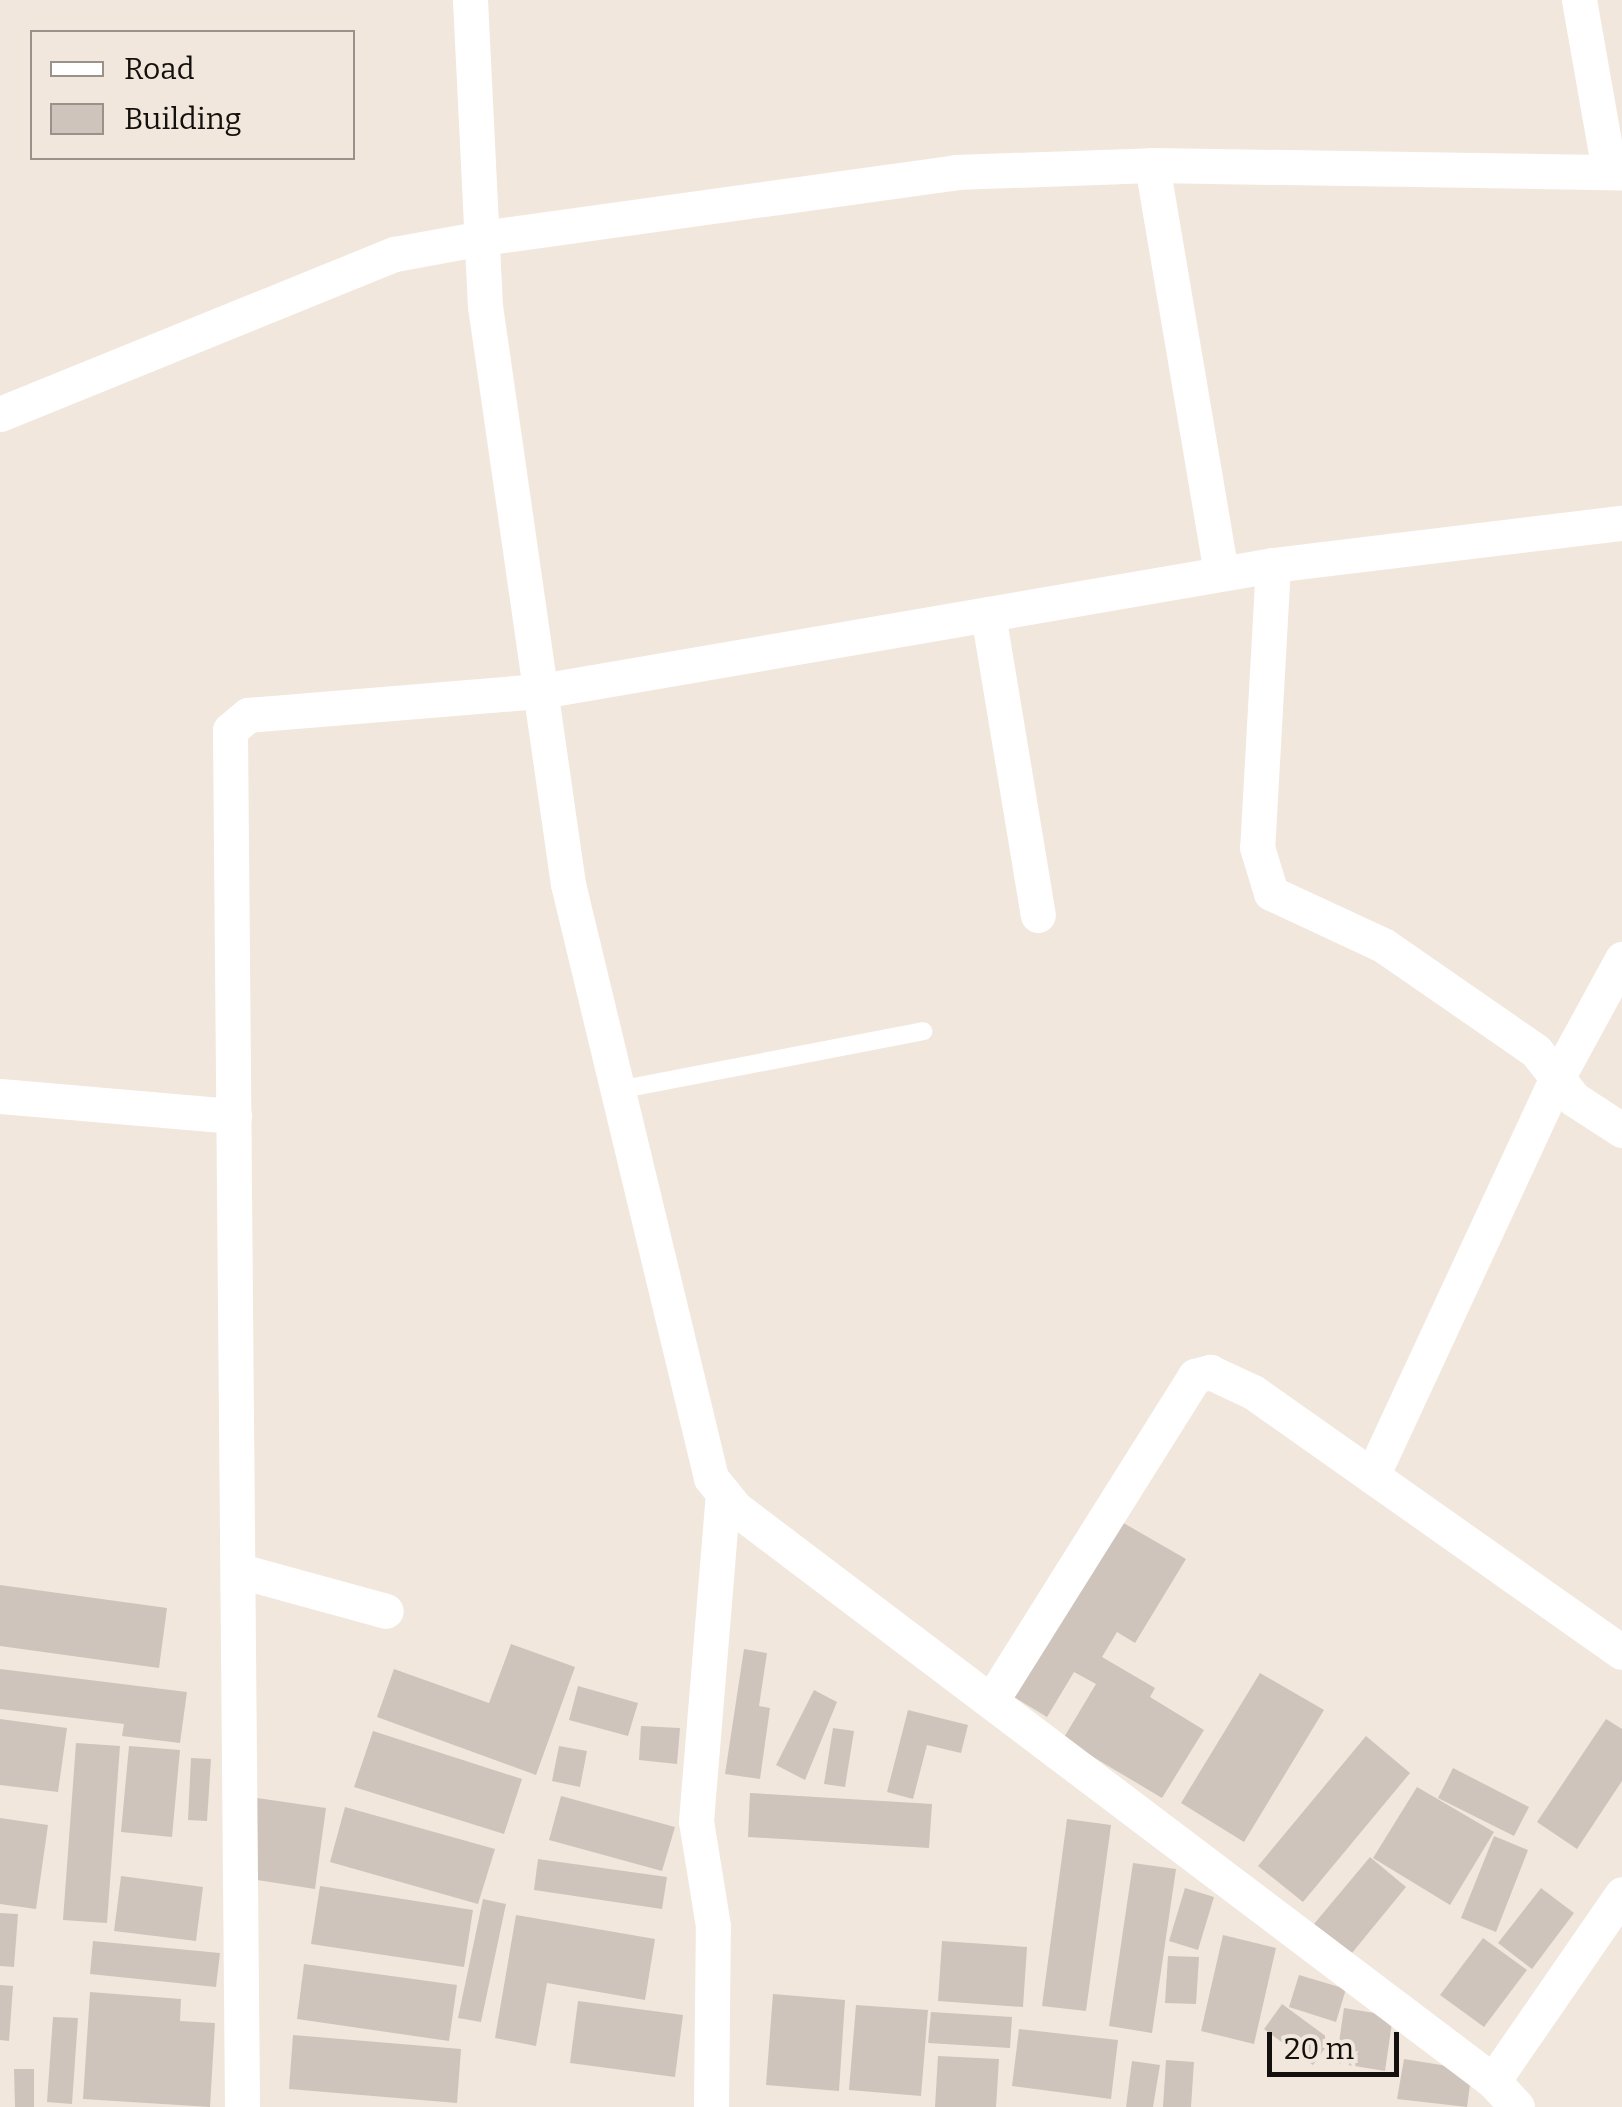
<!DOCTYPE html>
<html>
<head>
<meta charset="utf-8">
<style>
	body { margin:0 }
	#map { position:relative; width:1622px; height:2107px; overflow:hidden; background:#f2e7dd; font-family:Bitter,serif }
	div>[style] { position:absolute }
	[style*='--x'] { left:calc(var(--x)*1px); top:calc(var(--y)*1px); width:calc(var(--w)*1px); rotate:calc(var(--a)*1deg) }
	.building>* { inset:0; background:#cfc4bb }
	.service>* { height:18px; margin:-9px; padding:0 9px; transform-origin:9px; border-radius:9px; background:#fff }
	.minor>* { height:35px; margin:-17.5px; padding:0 17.5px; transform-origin:17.5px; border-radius:17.5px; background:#fff }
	span { translate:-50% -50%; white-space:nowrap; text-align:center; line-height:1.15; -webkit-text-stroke:9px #f2e7dd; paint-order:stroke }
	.legend { position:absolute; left:30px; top:30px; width:325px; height:130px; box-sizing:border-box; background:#f2e7dd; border:2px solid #99918a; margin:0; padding:12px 18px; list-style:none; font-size:30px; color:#14100d }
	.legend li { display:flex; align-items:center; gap:20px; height:50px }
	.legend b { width:50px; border:2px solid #99918a }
	.scale { position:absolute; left:1267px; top:2032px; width:132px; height:45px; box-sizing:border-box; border:5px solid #14100d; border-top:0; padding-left:12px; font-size:30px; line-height:35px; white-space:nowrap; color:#14100d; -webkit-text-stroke:8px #f2e7dd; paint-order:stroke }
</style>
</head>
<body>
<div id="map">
	<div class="building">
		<div style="clip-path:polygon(1120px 1521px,1186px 1559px,1135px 1643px,1117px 1632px,1102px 1657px,1155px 1688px,1150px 1697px,1204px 1730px,1162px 1798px,1063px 1739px,1096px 1684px,1074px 1672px,1047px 1717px,1014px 1697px)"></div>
		<div style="clip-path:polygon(0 1585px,167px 1608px,159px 1668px,0 1646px)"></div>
		<div style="clip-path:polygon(511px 1644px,575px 1667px,536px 1775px,377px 1717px,394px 1669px,489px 1703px)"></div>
		<div style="clip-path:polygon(744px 1649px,767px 1653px,759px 1706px,770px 1708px,760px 1779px,725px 1774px)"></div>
		<div style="clip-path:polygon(0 1669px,187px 1692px,180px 1743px,122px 1736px,124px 1724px,0 1709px)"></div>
		<div style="clip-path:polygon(1260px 1673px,1324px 1710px,1244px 1842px,1181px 1803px)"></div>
		<div style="clip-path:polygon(578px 1686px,638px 1703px,628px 1736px,569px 1720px)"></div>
		<div style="clip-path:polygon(814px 1690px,837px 1702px,805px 1780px,776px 1765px)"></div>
		<div style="clip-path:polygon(908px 1710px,968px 1725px,961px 1753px,927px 1745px,913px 1799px,887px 1792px)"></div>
		<div style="clip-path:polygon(0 1719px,67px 1728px,58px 1792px,0 1785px)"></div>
		<div style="clip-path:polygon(1606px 1719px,1622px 1729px,1622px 1781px,1577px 1849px,1537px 1822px)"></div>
		<div style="clip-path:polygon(641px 1726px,680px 1728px,677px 1764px,639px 1760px)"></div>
		<div style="clip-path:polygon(833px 1728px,854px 1731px,845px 1787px,824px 1784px)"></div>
		<div style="clip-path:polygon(373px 1731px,522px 1779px,504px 1834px,354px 1787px)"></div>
		<div style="clip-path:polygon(1366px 1736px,1410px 1773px,1303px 1902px,1258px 1866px)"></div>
		<div style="clip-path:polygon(76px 1743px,120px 1746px,107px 1923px,63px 1920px)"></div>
		<div style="clip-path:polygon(129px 1746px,180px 1750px,172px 1837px,121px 1832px)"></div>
		<div style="clip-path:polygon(559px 1746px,587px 1751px,580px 1787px,552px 1781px)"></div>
		<div style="clip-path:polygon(191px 1758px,211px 1759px,207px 1821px,188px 1820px)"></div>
		<div style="clip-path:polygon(1453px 1768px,1529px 1807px,1514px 1836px,1438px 1798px)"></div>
		<div style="clip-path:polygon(1417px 1787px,1494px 1832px,1450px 1905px,1373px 1858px)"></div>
		<div style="clip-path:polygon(750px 1793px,932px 1804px,929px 1848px,748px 1837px)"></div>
		<div style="clip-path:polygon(561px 1796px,675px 1827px,662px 1871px,549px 1840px)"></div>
		<div style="clip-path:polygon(257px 1798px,326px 1808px,315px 1889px,245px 1878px)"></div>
		<div style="clip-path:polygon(345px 1807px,495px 1849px,478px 1904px,330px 1862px)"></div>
		<div style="clip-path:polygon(0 1818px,48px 1825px,36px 1909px,0 1904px)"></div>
		<div style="clip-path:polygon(1067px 1819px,1111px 1825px,1086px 2011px,1042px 2006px)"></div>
		<div style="clip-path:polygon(1494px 1836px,1528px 1850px,1496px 1932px,1461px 1918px)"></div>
		<div style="clip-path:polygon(1370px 1857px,1406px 1887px,1352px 1953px,1314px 1924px)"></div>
		<div style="clip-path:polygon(538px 1859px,667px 1877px,662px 1909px,534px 1890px)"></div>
		<div style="clip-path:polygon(1133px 1863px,1176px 1869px,1152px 2033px,1109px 2026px)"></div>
		<div style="clip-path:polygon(121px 1876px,203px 1887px,196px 1941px,114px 1931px)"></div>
		<div style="clip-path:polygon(320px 1886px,473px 1910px,464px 1967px,311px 1944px)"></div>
		<div style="clip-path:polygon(1185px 1888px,1214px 1897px,1198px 1950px,1169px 1941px)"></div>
		<div style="clip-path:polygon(1541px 1888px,1574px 1913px,1532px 1969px,1498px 1943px)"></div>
		<div style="clip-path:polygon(483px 1899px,506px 1904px,481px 2022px,458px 2018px)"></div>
		<div style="clip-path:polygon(0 1913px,18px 1914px,14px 1967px,0 1966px)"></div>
		<div style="clip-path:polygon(516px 1915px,655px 1939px,645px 2000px,547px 1983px,536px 2046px,495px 2038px)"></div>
		<div style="clip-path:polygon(1223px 1935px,1276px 1948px,1254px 2044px,1201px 2031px)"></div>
		<div style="clip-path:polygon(1483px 1938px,1527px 1970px,1484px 2027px,1440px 1995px)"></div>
		<div style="clip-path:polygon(93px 1941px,220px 1953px,216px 1987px,90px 1974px)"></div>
		<div style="clip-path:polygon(942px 1941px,1027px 1947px,1023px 2007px,938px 2001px)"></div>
		<div style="clip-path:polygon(1168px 1956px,1199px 1957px,1196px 2004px,1165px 2003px)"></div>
		<div style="clip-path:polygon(304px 1964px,457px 1985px,449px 2041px,297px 2019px)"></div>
		<div style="clip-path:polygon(1299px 1975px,1346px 1989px,1336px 2022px,1289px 2007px)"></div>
		<div style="clip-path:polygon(0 1985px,13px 1986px,9px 2041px,0 2040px)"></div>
		<div style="clip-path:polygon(90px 1992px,181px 1999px,180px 2021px,215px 2023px,210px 2107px,83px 2099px)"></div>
		<div style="clip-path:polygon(773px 1994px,845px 2000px,839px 2091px,766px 2085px)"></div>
		<div style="clip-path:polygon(578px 2001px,683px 2015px,675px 2077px,570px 2063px)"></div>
		<div style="clip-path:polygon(1282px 2004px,1331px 2040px,1313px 2065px,1264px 2029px)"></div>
		<div style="clip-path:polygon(856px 2005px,928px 2010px,921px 2096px,849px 2090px)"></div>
		<div style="clip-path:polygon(1344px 2008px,1393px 2016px,1385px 2071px,1336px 2063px)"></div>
		<div style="clip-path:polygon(931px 2012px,1012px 2017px,1010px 2048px,928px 2043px)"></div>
		<div style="clip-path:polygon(53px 2017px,78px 2018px,72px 2104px,47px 2102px)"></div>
		<div style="clip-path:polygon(1019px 2029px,1118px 2040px,1111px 2099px,1012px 2086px)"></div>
		<div style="clip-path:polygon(293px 2035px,461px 2049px,457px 2103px,289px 2089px)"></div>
		<div style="clip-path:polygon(938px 2056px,999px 2059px,996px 2107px,935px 2107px)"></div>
		<div style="clip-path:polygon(1404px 2059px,1472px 2070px,1467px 2107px,1397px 2099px)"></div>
		<div style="clip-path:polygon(1166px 2060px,1194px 2062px,1191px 2107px,1163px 2107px)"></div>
		<div style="clip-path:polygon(1132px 2061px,1160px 2065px,1153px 2107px,1126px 2107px)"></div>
		<div style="clip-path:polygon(14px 2069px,34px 2069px,34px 2107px,15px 2107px)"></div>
	</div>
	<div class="service">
		<div style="--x:618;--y:1090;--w:311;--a:-10.9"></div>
	</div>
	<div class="minor">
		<div style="--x:470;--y:0;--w:306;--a:87.2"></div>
		<div style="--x:485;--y:306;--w:584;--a:81.83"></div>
		<div style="--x:568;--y:884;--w:611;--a:76.46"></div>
		<div style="--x:711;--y:1478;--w:38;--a:51"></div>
		<div style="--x:735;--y:1508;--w:950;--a:37.09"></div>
		<div style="--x:1493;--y:2081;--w:35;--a:47"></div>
		<div style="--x:1579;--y:0;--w:174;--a:80"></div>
		<div style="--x:1152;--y:165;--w:414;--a:80.4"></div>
		<div style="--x:0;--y:414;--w:426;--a:-22.1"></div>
		<div style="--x:395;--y:254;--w:88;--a:-10.4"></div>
		<div style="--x:482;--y:238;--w:478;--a:-7.9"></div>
		<div style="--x:955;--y:172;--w:197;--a:-2"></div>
		<div style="--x:1152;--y:165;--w:470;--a:0.9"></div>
		<div style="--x:1273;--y:565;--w:282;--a:93.2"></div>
		<div style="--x:1257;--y:847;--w:48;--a:73.1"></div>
		<div style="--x:1271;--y:893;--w:123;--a:24.9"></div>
		<div style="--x:1383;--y:945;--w:186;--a:34.7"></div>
		<div style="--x:1536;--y:1051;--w:61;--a:51.6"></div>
		<div style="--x:1574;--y:1099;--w:57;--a:32.9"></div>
		<div style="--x:988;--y:614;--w:305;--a:80.6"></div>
		<div style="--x:0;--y:1096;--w:235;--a:4.9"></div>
		<div style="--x:1372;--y:1476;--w:437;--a:-65.1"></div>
		<div style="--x:1556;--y:1080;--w:138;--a:-61.4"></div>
		<div style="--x:240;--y:1571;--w:151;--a:15.3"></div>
		<div style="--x:991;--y:1701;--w:384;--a:-57.9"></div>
		<div style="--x:1195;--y:1376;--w:16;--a:-15"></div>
		<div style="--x:1210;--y:1372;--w:47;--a:24.9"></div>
		<div style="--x:1253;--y:1392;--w:451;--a:35.2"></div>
		<div style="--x:1493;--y:2081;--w:227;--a:-55.4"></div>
		<div style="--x:242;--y:2107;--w:1377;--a:-90.5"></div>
		<div style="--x:230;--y:730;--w:23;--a:-40"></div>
		<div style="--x:248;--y:715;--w:294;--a:-4.7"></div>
		<div style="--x:541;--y:691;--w:743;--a:-9.77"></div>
		<div style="--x:1273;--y:565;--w:352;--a:-6.9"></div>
		<div style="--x:711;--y:2107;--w:181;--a:-89.4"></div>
		<div style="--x:713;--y:1926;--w:106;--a:-99.2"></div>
		<div style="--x:696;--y:1821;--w:326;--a:-85.3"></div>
	</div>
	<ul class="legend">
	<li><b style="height:12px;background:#fff"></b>Road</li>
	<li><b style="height:28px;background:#cfc4bb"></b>Building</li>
	</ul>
	<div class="scale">20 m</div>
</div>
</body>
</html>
